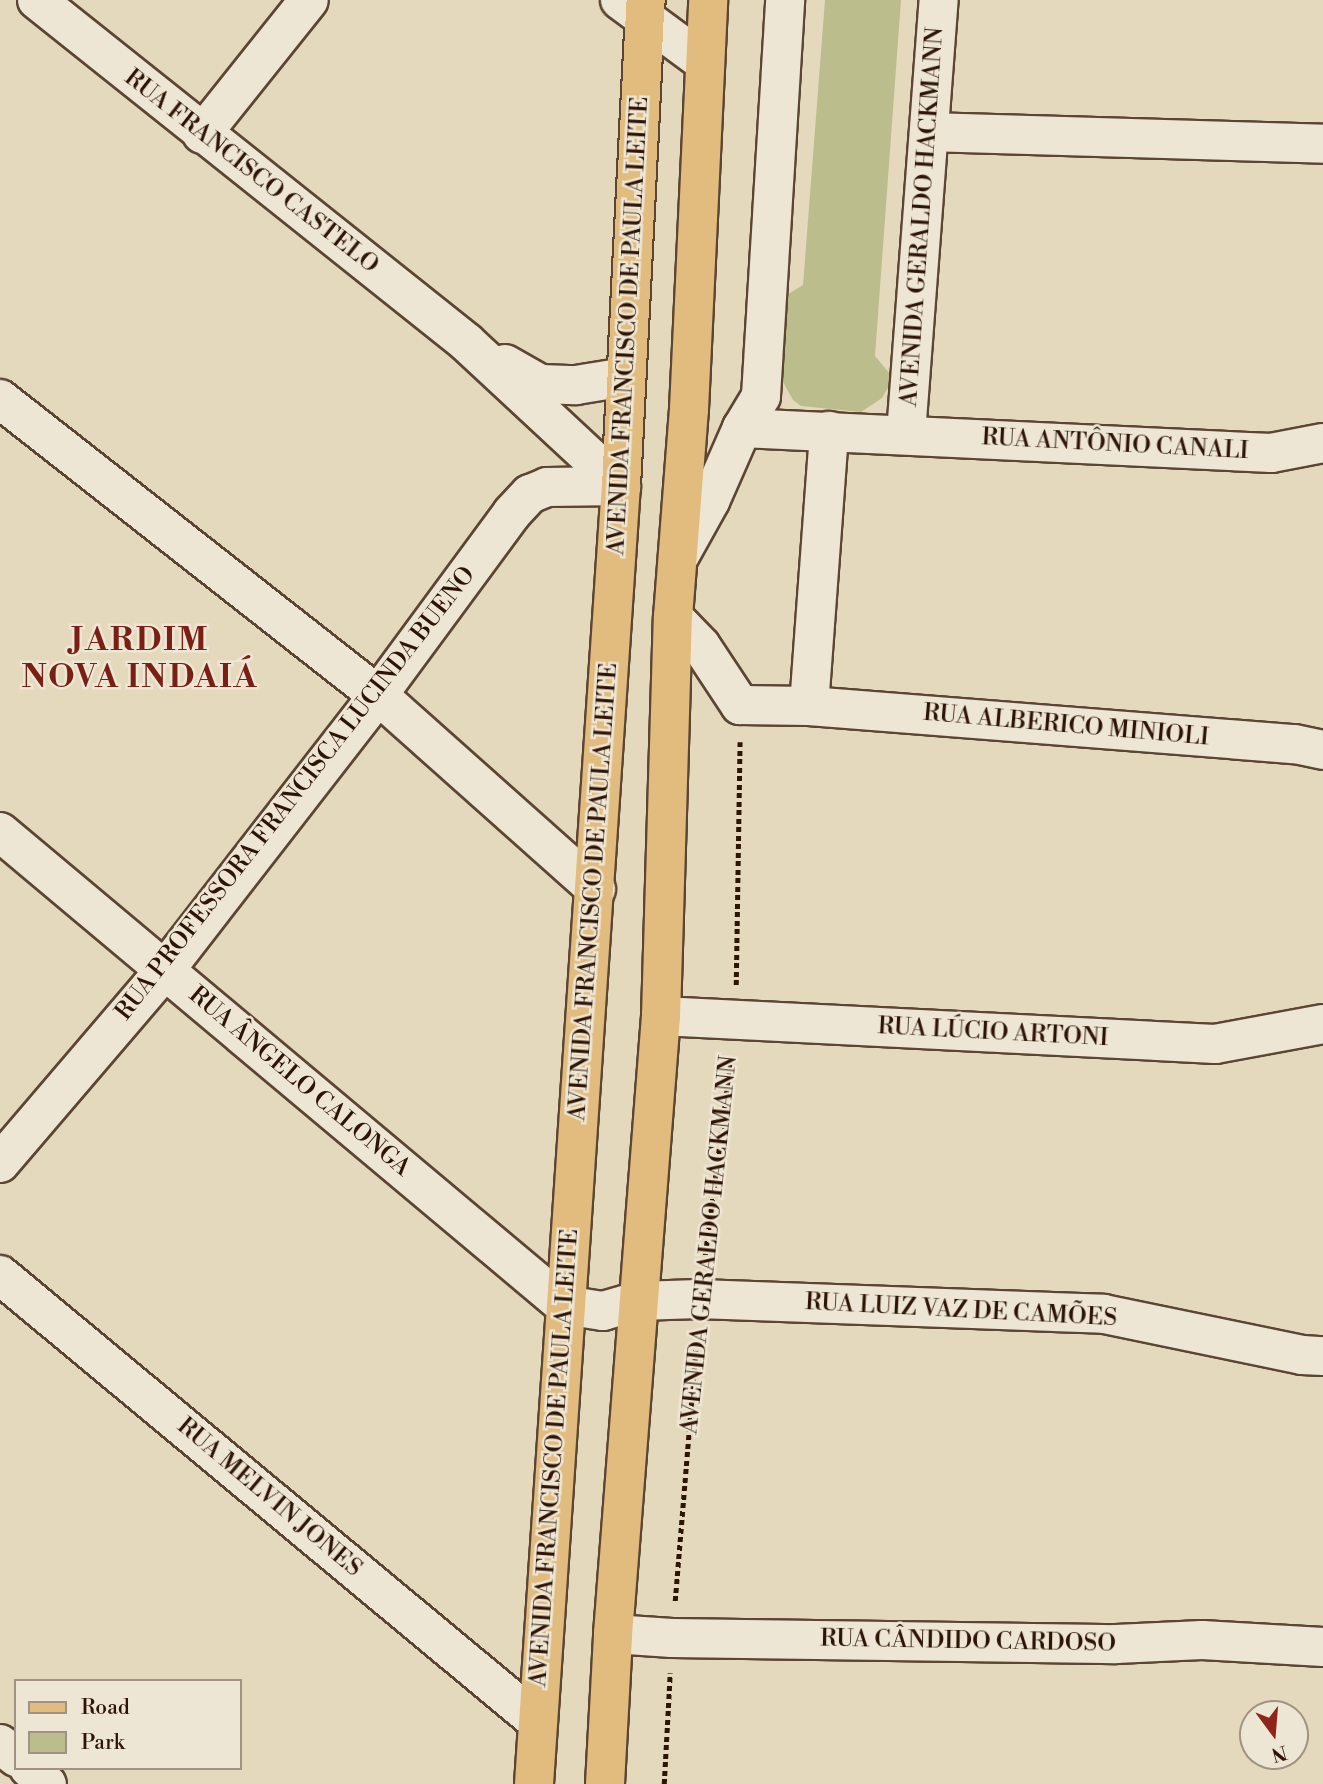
<!DOCTYPE html>
<html>
<head>
<meta charset="utf-8">
<style>
	body { margin:0 }
	#map { position:relative; width:1323px; height:1784px; overflow:hidden; background:#e5d9bd; font-family:"Libre Bodoni",serif }
	div>[style] { position:absolute }
	[style*='--x'] { left:calc(var(--x)*1px); top:calc(var(--y)*1px); width:calc(var(--w)*1px); rotate:calc(var(--a)*1deg) }
	.green>* { inset:0; background:#bbbd8d }
	.path>* { height:4.5px; margin-top:-2.25px; transform-origin:0; background:repeating-linear-gradient(90deg,#2e1405 0 5px,transparent 0 8.5px) }
	.roads { filter:drop-shadow(2px 0 #5c4533) drop-shadow(-2px 0 #5c4533) drop-shadow(0 2px #5c4533) drop-shadow(0 -2px #5c4533) }
	.minor>* { height:38px; margin:-19px; padding:0 19px; transform-origin:19px; border-radius:19px; background:#eee6d4 }
	.primary>* { height:38px; margin:-19px; padding:0 19px; transform-origin:19px; border-radius:19px; background:#e2bc7e }
	span { translate:-50% -50%; white-space:nowrap; text-align:center; line-height:1.15; -webkit-text-stroke:5px #eee6d4; paint-order:stroke }
	.street-label { font-size:24px; color:#2e1405 }
	.district-label { font-size:32px; color:#7a1f14; font-weight:700; letter-spacing:2px }
	.legend { position:absolute; left:14px; top:1679px; width:228px; height:91px; box-sizing:border-box; background:#eee6d4; border:2px solid #a19281; margin:0; padding:9px 12px; list-style:none; font-size:21px; color:#2e1405 }
	.legend li { display:flex; align-items:center; gap:14px; height:35px }
	.legend b { width:35px; border:2px solid #a19281 }
	.north { position:absolute; left:1239px; top:1700px; width:70px; height:70px; box-sizing:border-box; background:#eee6d4; border:2px solid #a19281; border-radius:50%; rotate:164deg; font-size:19px; font-weight:700; line-height:28px; text-align:center; color:#2e1405 }
	.north::after { content:''; display:block; margin:auto; width:24px; height:32px; background:#8f2418; clip-path:polygon(50% 0,100% 100%,50% 72%,0 100%) }
</style>
</head>
<body>
<div id="map">
	<div class="green">
		<div style="clip-path:polygon(825px 0,901px 0,875px 356px,890px 374px,889px 386px,882px 398px,861px 412px,801px 406px,793px 400px,783px 382px,785px 296px,803px 285px)"></div>
	</div>
	<div class="path">
		<div style="--x:736;--y:985;--w:243;--a:-89.1"></div>
		<div style="--x:704;--y:1263;--w:208;--a:-82.5"></div>
		<div style="--x:675;--y:1601;--w:267;--a:-85.3"></div>
		<div style="--x:664;--y:1784;--w:111;--a:-86.9"></div>
	</div>
	<div class="roads">
		<div class="minor">
			<div style="--x:37;--y:0;--w:549;--a:38.56"></div>
			<div style="--x:466;--y:342;--w:212;--a:42.9"></div>
			<div style="--x:620;--y:0;--w:104;--a:36.4"></div>
			<div style="--x:930;--y:132;--w:393;--a:1.7"></div>
			<div style="--x:202;--y:134;--w:171;--a:-51.4"></div>
			<div style="--x:505;--y:364;--w:40;--a:29.7"></div>
			<div style="--x:540;--y:384;--w:36;--a:2"></div>
			<div style="--x:576;--y:385;--w:50;--a:-9.3"></div>
			<div style="--x:0;--y:399;--w:480;--a:38.1"></div>
			<div style="--x:378;--y:695;--w:292;--a:41.7"></div>
			<div style="--x:742;--y:428;--w:530;--a:2.71"></div>
			<div style="--x:1271;--y:453;--w:53;--a:-10.9"></div>
			<div style="--x:906;--y:434;--w:435;--a:-85.7"></div>
			<div style="--x:680;--y:555;--w:62;--a:-60.9"></div>
			<div style="--x:710;--y:501;--w:80;--a:-66.3"></div>
			<div style="--x:742;--y:428;--w:37;--a:-59"></div>
			<div style="--x:761;--y:396;--w:397;--a:-86.5"></div>
			<div style="--x:673;--y:617;--w:40;--a:46"></div>
			<div style="--x:701;--y:646;--w:71;--a:56.5"></div>
			<div style="--x:740;--y:705;--w:69;--a:0.8"></div>
			<div style="--x:809;--y:706;--w:487;--a:4.5"></div>
			<div style="--x:1295;--y:744;--w:29;--a:12"></div>
			<div style="--x:809;--y:706;--w:276;--a:-85.8"></div>
			<div style="--x:0;--y:832;--w:736;--a:39.98"></div>
			<div style="--x:564;--y:1305;--w:39;--a:9"></div>
			<div style="--x:603;--y:1311;--w:36;--a:-16"></div>
			<div style="--x:638;--y:1301;--w:61;--a:-1.9"></div>
			<div style="--x:699;--y:1299;--w:405;--a:2.1"></div>
			<div style="--x:1104;--y:1314;--w:202;--a:11.7"></div>
			<div style="--x:1302;--y:1355;--w:21;--a:3"></div>
			<div style="--x:661;--y:1016;--w:555;--a:2.89"></div>
			<div style="--x:1215;--y:1044;--w:110;--a:-10.5"></div>
			<div style="--x:0;--y:1163;--w:254;--a:-49.5"></div>
			<div style="--x:165;--y:970;--w:348;--a:-52.2"></div>
			<div style="--x:378;--y:695;--w:226;--a:-53.6"></div>
			<div style="--x:512;--y:513;--w:26;--a:-47"></div>
			<div style="--x:530;--y:494;--w:18;--a:-22"></div>
			<div style="--x:547;--y:487;--w:74;--a:-0.8"></div>
			<div style="--x:0;--y:1275;--w:699;--a:39.72"></div>
			<div style="--x:613;--y:1634;--w:59;--a:3.9"></div>
			<div style="--x:672;--y:1638;--w:444;--a:0.8"></div>
			<div style="--x:1116;--y:1644;--w:86;--a:-2.7"></div>
			<div style="--x:1202;--y:1640;--w:121;--a:3.3"></div>
			<div style="--x:0;--y:1744;--w:21;--a:39"></div>
			<div style="--x:29;--y:1768;--w:24;--a:42"></div>
		</div>
		<div class="primary">
			<div style="--x:534;--y:1784;--w:1301;--a:-86.17"></div>
			<div style="--x:621;--y:486;--w:487;--a:-87.1"></div>
			<div style="--x:605;--y:1784;--w:150;--a:-86.9"></div>
			<div style="--x:613;--y:1634;--w:620;--a:-85.56"></div>
			<div style="--x:661;--y:1016;--w:399;--a:-88.3"></div>
			<div style="--x:673;--y:617;--w:209;--a:-85.6"></div>
			<div style="--x:689;--y:409;--w:409;--a:-87.3"></div>
		</div>
	</div>
	<div class="street-label">
		<span style="left:251px;top:172px;rotate:38deg">RUA FRANCISCO CASTELO</span>
		<span style="left:923px;top:217px;rotate:-86deg">AVENIDA GERALDO HACKMANN</span>
		<span style="left:629px;top:326px;rotate:-87deg">AVENIDA FRANCISCO DE PAULA LEITE</span>
		<span style="left:1115px;top:445px;rotate:3deg">RUA ANTÔNIO CANALI</span>
		<span style="left:1066px;top:726px;rotate:5deg">RUA ALBERICO MINIOLI</span>
		<span style="left:296px;top:794px;rotate:-52deg">RUA PROFESSORA FRANCISCA LUCINDA BUENO</span>
		<span style="left:594px;top:892px;rotate:-86deg">AVENIDA FRANCISCO DE PAULA LEITE</span>
		<span style="left:993px;top:1033px;rotate:3deg">RUA LÚCIO ARTONI</span>
		<span style="left:299px;top:1082px;rotate:40deg">RUA ÂNGELO CALONGA</span>
		<span style="left:710px;top:1245px;rotate:-84deg">AVENIDA GERALDO HACKMANN</span>
		<span style="left:961px;top:1311px;rotate:3deg">RUA LUIZ VAZ DE CAMÕES</span>
		<span style="left:555px;top:1458px;rotate:-86deg">AVENIDA FRANCISCO DE PAULA LEITE</span>
		<span style="left:269px;top:1498px;rotate:40deg">RUA MELVIN JONES</span>
		<span style="left:968px;top:1642px;rotate:1deg">RUA CÂNDIDO CARDOSO</span>
	</div>
	<div class="district-label">
		<span style="left:140px;top:659px">JARDIM<br>NOVA INDAIÁ</span>
	</div>
	<ul class="legend">
	<li><b style="height:9px;background:#e2bc7e"></b>Road</li>
	<li><b style="height:19px;background:#bbbd8d"></b>Park</li>
	</ul>
	<div class="north">N</div>
</div>
</body>
</html>
